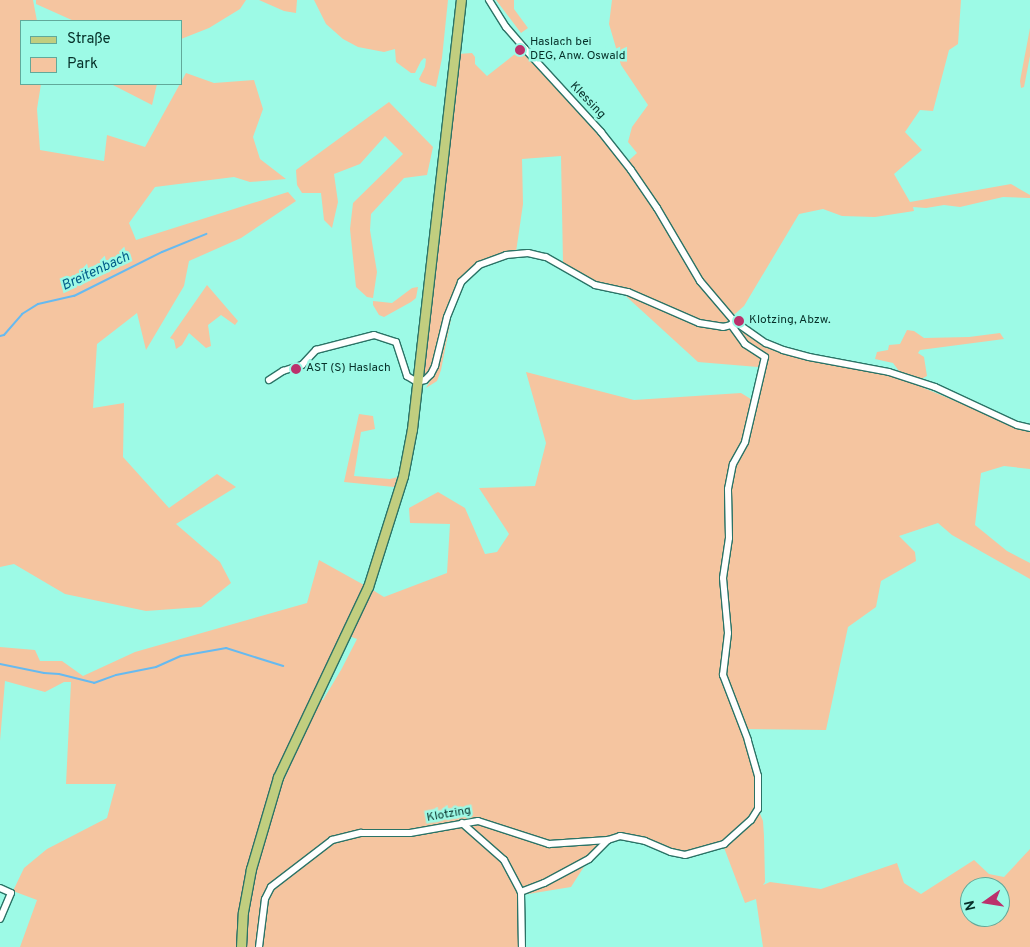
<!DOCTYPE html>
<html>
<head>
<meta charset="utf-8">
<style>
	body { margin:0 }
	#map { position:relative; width:1030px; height:947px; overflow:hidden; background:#9dfae6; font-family:Overpass,sans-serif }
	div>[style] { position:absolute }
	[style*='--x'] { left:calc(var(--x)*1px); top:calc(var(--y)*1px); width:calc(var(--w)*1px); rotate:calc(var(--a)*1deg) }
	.green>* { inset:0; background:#f5c5a0 }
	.stream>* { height:2px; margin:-1px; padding:0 1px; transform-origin:1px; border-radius:1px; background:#66baf0 }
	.roads { filter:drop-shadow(1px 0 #2b7366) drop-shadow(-1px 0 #2b7366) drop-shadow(0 1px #2b7366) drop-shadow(0 -1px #2b7366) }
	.minor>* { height:6px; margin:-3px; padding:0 3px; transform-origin:3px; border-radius:3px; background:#fff }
	.major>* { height:9px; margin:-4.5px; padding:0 4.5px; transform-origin:4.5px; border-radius:4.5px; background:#c1ce7f }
	.dots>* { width:14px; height:14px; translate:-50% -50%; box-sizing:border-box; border:2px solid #9dfae6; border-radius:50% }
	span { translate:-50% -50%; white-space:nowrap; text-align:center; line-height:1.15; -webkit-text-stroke:5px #9dfae6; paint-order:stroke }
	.poi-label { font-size:12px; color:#063029 }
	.left { translate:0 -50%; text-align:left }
	.street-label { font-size:12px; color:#063029 }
	.water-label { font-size:14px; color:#025e8a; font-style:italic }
	.legend { position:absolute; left:20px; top:20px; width:162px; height:65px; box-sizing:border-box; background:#9dfae6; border:1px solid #61a99a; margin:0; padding:6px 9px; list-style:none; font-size:15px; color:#063029 }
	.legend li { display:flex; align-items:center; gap:10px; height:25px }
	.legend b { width:25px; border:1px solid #61a99a }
	.north { position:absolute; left:960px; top:877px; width:50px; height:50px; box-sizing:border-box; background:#9dfae6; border:1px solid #61a99a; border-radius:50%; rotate:257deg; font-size:14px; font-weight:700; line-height:20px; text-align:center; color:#063029 }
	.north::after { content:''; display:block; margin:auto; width:18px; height:22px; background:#bb316c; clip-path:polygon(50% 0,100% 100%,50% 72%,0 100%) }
</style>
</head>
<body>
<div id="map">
	<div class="green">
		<div style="clip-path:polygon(0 0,33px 0,37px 21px,21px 21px,21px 84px,41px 84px,37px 109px,40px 150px,104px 161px,107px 135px,145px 147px,186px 73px,214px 83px,254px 80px,263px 109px,253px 137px,260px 159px,286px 179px,250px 182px,234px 177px,155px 187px,129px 223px,136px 240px,288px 192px,296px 201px,241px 238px,189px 261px,184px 286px,146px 350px,137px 313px,97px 344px,93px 408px,124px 403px,123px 457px,169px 508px,217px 474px,236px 487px,176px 524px,220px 562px,231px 583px,201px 607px,146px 611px,65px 594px,14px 564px,0 567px)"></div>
		<div style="clip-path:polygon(36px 0,246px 0,240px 9px,209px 28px,181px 39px,181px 21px,74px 21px,36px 4px)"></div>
		<div style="clip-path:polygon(259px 0,297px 0,296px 13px,284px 11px)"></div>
		<div style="clip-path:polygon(314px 0,448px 0,442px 58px,436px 87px,421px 82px,419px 79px,425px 67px,426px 59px,424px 58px,421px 61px,415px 73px,411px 73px,396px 62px,395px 49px,384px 52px,358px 47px,343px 39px,326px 24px)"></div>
		<div style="clip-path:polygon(496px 0,514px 0,514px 9px,528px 28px,521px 33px)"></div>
		<div style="clip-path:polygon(612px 0,961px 0,958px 44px,949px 50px,933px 111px,920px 110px,905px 132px,922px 150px,894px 174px,910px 202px,1011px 184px,1030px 195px,1030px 198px,1003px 197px,960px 207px,944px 205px,926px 208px,913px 207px,914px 211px,875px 217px,842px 216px,823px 209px,799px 214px,744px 306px,727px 321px,743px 344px,762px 358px,758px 367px,698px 362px,617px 288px,591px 283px,563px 263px,561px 156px,522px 159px,523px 204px,516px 252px,481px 262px,461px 283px,449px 309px,434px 372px,421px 376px,457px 83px,458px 54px,472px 53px,475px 57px,475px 64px,487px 76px,520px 50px,626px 163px,637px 153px,628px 142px,632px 127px,648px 105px,621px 65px,609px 24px)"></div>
		<div style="clip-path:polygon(1030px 28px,1030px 56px,1024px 87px,1021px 88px,1020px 81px)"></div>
		<div style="clip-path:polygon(111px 84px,157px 84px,152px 105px)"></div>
		<div style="clip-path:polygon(389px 102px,433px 147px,427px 175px,404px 178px,371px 214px,370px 230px,377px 272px,373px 298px,367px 297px,356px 287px,350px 229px,353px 203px,403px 154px,385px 136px,360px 164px,334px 174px,338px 202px,332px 228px,324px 220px,321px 193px,302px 193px,297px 185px,296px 170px)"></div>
		<div style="clip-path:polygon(207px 285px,238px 321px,235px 325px,221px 315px,208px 325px,211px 346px,206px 348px,189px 333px,182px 345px,176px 349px,174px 340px,170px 338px)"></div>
		<div style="clip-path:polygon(418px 287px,416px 298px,411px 302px,384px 317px,379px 315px,373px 305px,373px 301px,392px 303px,412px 288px)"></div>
		<div style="clip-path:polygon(450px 316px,451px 319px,441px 370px,437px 381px,426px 388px,435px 372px,445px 344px)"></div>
		<div style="clip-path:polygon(evenodd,738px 329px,755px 340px,799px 358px,862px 369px,878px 369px,1030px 432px,1030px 469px,1004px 466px,981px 473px,975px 525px,1007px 551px,1030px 563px,1030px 579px,952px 535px,938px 523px,899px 536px,915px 552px,916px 561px,881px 581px,876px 607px,848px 627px,826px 730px,744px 729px,758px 776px,758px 809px,763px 821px,764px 836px,765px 882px,763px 885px,770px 882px,821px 889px,897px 863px,904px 883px,921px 894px,974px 860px,989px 874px,1004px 877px,1030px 849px,1030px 947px,763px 947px,756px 899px,745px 903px,723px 845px,685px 854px,620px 836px,607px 840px,587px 862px,571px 887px,522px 895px,522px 947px,244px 947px,256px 867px,282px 784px,320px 700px,323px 700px,341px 670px,357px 639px,349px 636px,371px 589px,384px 597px,447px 573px,450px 524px,410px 523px,409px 508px,438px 492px,465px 508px,485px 554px,497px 552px,509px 534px,479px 488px,535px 486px,546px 443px,526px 372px,634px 400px,741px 393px,754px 401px,767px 357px,747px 343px,738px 329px,970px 887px,1000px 887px,1000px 917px,970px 917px,970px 887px)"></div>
		<div style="clip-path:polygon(907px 330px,914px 331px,924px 338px,969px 337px,1000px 333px,1004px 339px,920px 350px,918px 353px,924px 357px,927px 376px,921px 379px,899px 371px,893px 363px,875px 359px,877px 352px,888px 350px,889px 345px,900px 344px)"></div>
		<div style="clip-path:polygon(359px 414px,373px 416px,375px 429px,361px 432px,354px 476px,390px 479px,398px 477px,394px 487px,344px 482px)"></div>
		<div style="clip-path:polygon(319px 560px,364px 585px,278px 772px,251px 854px,240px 906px,237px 947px,20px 947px,37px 900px,13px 891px,24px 868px,47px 849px,107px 818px,116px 784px,66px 784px,71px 682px,64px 682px,45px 692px,5px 681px,0 741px,0 647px,35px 650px,40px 661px,62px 661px,83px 676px,135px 652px,307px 603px)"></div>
	</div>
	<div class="stream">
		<div style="--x:0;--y:336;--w:4;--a:-14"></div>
		<div style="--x:4;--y:335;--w:28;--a:-49"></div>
		<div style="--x:22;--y:314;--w:19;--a:-32"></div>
		<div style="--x:38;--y:304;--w:37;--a:-13"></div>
		<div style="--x:74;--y:296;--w:98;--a:-26.6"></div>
		<div style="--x:162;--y:252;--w:48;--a:-22.2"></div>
		<div style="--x:0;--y:664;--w:45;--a:11.6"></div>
		<div style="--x:44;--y:673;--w:15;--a:4"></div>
		<div style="--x:59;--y:674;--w:36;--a:14"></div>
		<div style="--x:94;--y:683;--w:23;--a:-20"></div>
		<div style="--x:116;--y:675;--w:41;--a:-11.3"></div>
		<div style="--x:156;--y:667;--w:27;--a:-24"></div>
		<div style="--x:181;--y:656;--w:46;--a:-10.1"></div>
		<div style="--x:226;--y:648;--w:60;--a:17.5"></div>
	</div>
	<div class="roads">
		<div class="minor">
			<div style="--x:489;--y:0;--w:32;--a:58"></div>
			<div style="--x:506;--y:27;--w:29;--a:49"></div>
			<div style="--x:525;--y:49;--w:113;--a:47.5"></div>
			<div style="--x:601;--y:132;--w:48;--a:51.7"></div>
			<div style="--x:631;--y:170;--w:46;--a:55.6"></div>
			<div style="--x:657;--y:208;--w:85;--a:59.5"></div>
			<div style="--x:700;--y:281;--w:52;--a:49.6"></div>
			<div style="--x:734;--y:321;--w:39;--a:35"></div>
			<div style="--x:766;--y:343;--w:18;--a:22"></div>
			<div style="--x:783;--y:350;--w:27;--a:15"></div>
			<div style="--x:809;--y:357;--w:81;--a:10.6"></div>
			<div style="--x:889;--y:372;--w:48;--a:18.1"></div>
			<div style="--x:935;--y:387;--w:90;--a:24.9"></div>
			<div style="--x:1017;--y:425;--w:13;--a:13"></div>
			<div style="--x:269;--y:380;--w:17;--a:-33"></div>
			<div style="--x:283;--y:371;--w:20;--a:-18"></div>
			<div style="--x:302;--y:365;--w:21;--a:-47"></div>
			<div style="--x:316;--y:350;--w:60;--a:-14.5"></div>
			<div style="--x:374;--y:335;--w:23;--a:18"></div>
			<div style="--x:396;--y:342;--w:36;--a:72"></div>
			<div style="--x:407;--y:376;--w:12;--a:31"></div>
			<div style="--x:417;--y:382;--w:8;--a:-14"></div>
			<div style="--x:425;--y:380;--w:8;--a:-45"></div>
			<div style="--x:431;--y:374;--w:9;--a:-63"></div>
			<div style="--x:435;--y:366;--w:50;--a:-76.2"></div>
			<div style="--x:447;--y:317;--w:38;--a:-68"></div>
			<div style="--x:461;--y:282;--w:25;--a:-43"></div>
			<div style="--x:479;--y:265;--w:29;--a:-20"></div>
			<div style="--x:506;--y:255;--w:22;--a:-5"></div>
			<div style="--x:528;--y:253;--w:18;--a:13"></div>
			<div style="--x:546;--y:257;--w:56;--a:29.7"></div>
			<div style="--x:595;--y:285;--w:34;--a:12"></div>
			<div style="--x:628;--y:292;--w:77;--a:23.6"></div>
			<div style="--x:699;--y:323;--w:24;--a:9"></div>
			<div style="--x:723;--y:327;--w:8;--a:-14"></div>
			<div style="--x:462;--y:823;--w:56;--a:41.4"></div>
			<div style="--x:504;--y:860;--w:36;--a:62"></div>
			<div style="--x:608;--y:840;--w:13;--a:-18"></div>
			<div style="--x:620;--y:836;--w:25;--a:11"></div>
			<div style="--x:645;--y:841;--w:28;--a:23"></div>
			<div style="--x:671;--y:852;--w:14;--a:12"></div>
			<div style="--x:685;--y:855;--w:41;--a:-15.8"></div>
			<div style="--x:724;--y:844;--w:36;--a:-42"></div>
			<div style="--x:751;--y:820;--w:13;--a:-58"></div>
			<div style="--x:758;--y:809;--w:33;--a:-90"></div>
			<div style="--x:758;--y:776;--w:37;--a:-106"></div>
			<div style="--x:748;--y:740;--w:70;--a:-111"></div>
			<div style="--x:723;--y:675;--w:42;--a:-83.2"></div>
			<div style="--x:728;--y:633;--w:55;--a:-95.2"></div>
			<div style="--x:723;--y:578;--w:40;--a:-81.5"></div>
			<div style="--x:729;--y:538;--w:49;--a:-91.2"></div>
			<div style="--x:728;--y:489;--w:25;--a:-79"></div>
			<div style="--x:733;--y:464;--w:25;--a:-61"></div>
			<div style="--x:745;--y:442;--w:87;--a:-76.8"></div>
			<div style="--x:765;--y:357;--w:24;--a:-147"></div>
			<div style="--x:745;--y:344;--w:24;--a:-126"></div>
			<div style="--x:731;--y:325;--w:5;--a:-53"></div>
			<div style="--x:0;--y:888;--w:12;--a:24"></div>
			<div style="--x:11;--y:893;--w:28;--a:113"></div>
			<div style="--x:259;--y:947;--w:48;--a:-82.9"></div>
			<div style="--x:265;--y:899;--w:13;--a:-63"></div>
			<div style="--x:271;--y:887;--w:77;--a:-37.6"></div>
			<div style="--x:332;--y:840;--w:30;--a:-14"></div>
			<div style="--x:361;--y:833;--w:49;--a:0"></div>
			<div style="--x:410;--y:833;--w:69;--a:-10"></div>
			<div style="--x:478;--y:821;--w:75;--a:17.9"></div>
			<div style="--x:549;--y:844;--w:59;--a:-3.9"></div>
			<div style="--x:608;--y:840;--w:27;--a:135"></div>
			<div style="--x:589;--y:859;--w:51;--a:151.9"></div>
			<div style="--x:544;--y:883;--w:25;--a:159"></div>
			<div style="--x:521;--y:892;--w:55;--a:89"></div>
		</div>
		<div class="major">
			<div style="--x:241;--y:947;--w:35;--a:-87"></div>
			<div style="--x:243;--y:912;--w:44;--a:-79.5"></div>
			<div style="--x:251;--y:869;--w:96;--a:-73.6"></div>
			<div style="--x:278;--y:777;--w:210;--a:-64.7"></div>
			<div style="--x:368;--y:587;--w:116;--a:-72.5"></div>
			<div style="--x:403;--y:476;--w:48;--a:-79.2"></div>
			<div style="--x:412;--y:429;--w:432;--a:-83.5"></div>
		</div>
	</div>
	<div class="dots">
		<div style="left:520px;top:50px;background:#bb316c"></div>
		<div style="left:739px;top:321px;background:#bb316c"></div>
		<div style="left:296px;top:369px;background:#bb316c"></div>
	</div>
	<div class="poi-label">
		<span class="left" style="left:530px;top:50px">Haslach bei<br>DEG, Anw. Oswald</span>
		<span class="left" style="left:749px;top:321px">Klotzing, Abzw.</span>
		<span class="left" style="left:306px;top:369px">AST (S) Haslach</span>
	</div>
	<div class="street-label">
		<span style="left:587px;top:101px;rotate:46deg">Klessing</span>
		<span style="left:449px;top:815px;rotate:-10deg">Klotzing</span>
	</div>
	<div class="water-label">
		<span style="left:96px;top:272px;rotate:-25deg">Breitenbach</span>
	</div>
	<ul class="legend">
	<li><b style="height:6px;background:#c1ce7f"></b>Straße</li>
	<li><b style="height:14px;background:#f5c5a0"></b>Park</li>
	</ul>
	<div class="north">N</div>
</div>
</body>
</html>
